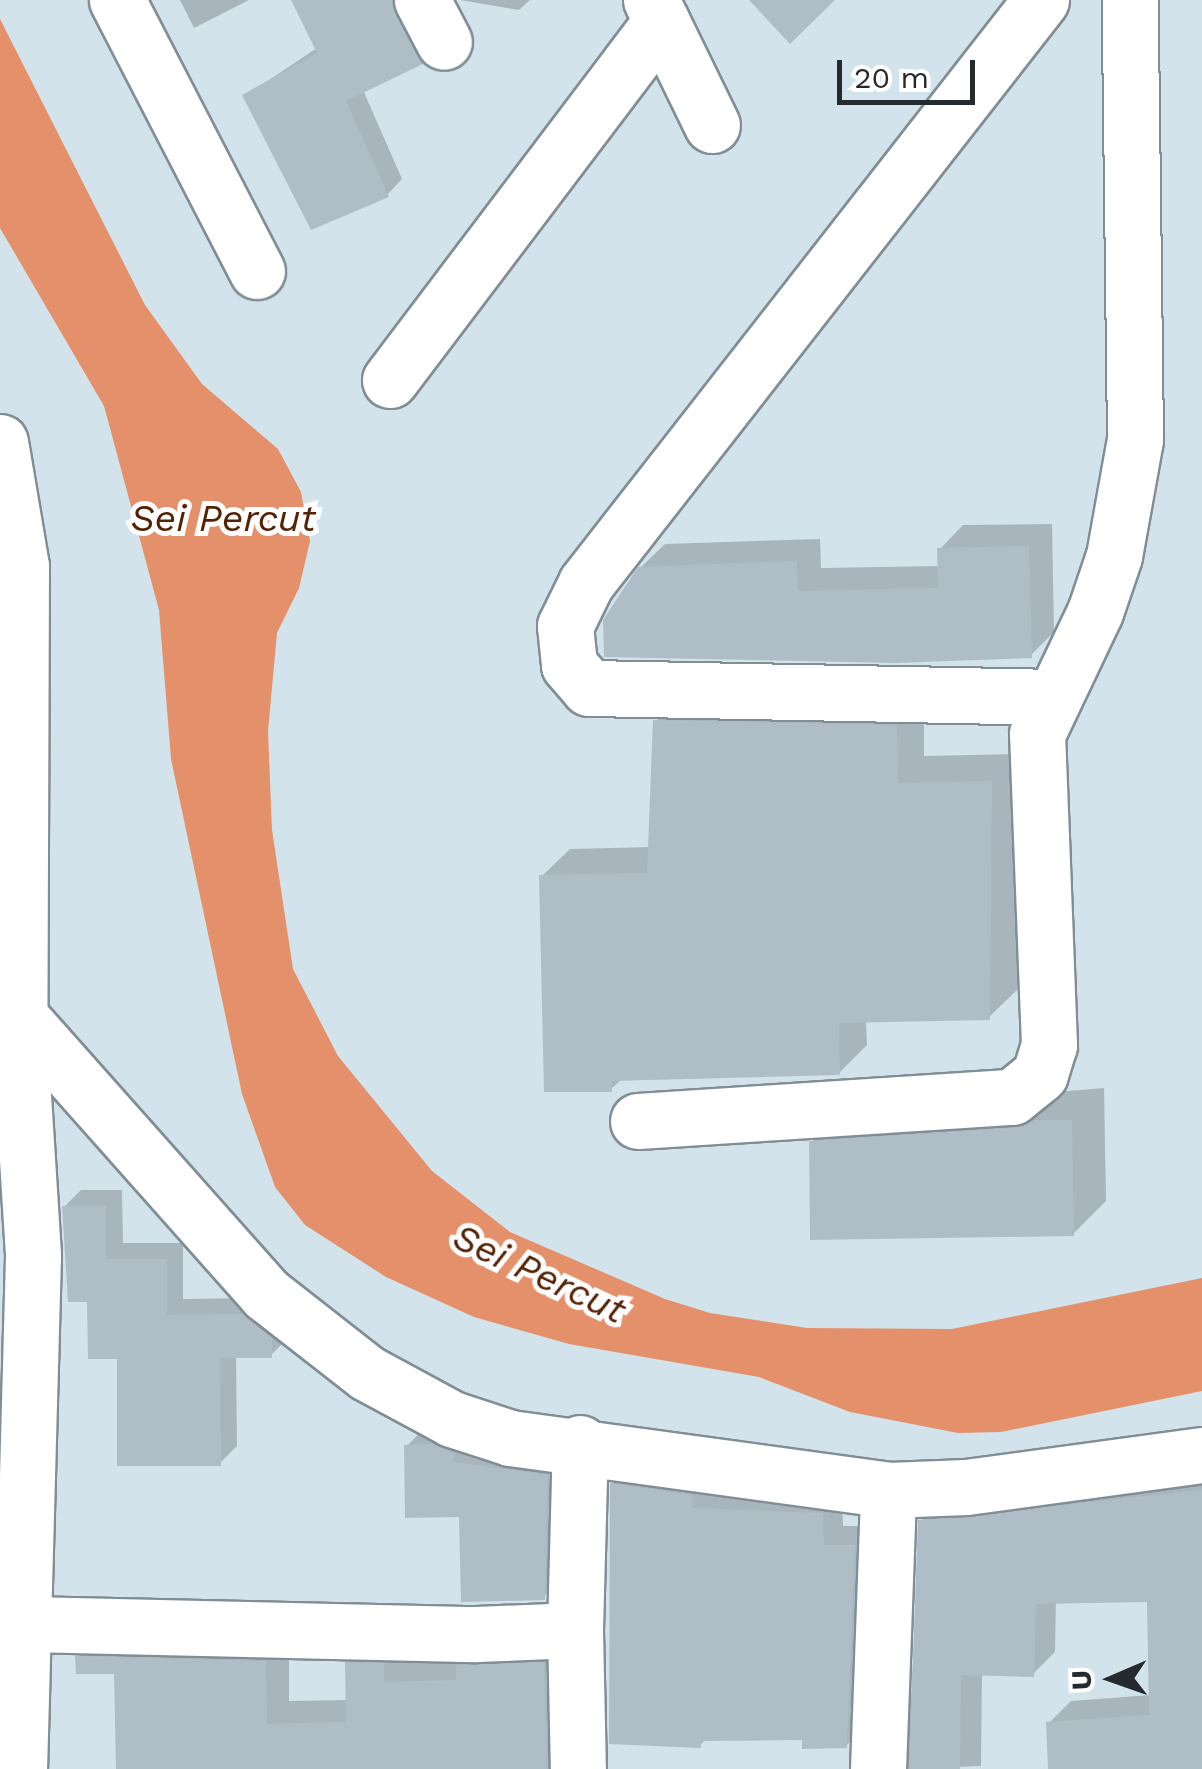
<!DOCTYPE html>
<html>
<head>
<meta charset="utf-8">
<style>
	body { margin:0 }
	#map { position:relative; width:1202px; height:1769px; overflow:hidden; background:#d3e3eb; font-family:"Work Sans",sans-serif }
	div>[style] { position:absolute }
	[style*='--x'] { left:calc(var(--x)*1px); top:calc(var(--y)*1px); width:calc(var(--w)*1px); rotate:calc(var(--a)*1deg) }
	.water>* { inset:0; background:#e4916b }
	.shadow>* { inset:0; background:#0003 }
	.building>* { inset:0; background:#afbec6 }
	.roads { filter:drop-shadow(2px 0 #808e95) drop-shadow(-2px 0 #808e95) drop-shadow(0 2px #808e95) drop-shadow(0 -2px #808e95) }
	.minor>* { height:55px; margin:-27.5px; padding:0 27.5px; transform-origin:27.5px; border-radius:27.5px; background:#fff }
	span { translate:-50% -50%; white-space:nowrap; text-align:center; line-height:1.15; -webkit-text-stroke:10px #fff; paint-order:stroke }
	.water-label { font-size:38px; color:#552104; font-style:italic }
	.north { position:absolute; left:1062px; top:1629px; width:100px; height:100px; -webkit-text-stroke:8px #fff; paint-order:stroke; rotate:268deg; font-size:28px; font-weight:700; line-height:40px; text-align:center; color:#242a2d }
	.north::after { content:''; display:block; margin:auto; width:35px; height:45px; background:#242a2d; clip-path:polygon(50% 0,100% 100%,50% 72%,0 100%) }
	.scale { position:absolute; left:837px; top:60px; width:138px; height:45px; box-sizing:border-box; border:5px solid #242a2d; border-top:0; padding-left:12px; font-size:30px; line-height:35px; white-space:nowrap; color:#242a2d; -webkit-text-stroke:8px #fff; paint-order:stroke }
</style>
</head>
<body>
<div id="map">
	<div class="water">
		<div style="clip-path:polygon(0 19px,145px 305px,202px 384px,278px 449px,301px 492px,310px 541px,299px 588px,277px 633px,268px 731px,272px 830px,293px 969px,338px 1056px,432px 1171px,510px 1232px,665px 1299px,710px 1313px,807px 1328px,952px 1329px,1202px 1278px,1202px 1391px,1001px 1432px,958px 1433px,850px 1412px,759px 1377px,569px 1344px,474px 1317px,386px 1277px,305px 1225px,275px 1187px,242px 1094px,171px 759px,159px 610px,104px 406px,0 228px)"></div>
	</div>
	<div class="shadow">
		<div style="clip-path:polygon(180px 0,249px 0,194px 28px)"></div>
		<div style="clip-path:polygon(294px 0,410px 0,437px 46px,421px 62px,363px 90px,402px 179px,387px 195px,245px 96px,317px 48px)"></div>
		<div style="clip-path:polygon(460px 0,530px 0,519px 10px)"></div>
		<div style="clip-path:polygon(1052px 524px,1054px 632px,1031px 655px,640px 568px,665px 544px,820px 539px,821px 568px,940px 566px,940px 549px,963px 525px)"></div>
		<div style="clip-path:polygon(683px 694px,924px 698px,924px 756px,1018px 754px,1017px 990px,989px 1017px,866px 1020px,867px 1045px,839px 1073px,623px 1078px,611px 1089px,542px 876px,570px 849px,651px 847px,655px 722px)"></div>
		<div style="clip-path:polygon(1104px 1088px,1106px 1201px,1073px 1234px,812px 1142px,845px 1109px)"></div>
		<div style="clip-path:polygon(81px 1190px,122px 1190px,123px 1243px,183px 1243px,183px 1299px,260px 1298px,288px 1338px,271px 1355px,236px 1356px,237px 1446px,220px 1463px,119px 1357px,90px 1299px,64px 1207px)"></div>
		<div style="clip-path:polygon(424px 1428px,565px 1458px,561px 1580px,543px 1597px,407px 1446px)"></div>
		<div style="clip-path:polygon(632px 1465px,842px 1494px,843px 1526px,873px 1526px,866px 1726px,846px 1746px,804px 1737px,706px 1739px,700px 1745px,613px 1484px)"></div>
		<div style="clip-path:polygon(1202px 1470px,1202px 1769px,1050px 1769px,1049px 1723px,1071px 1701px,1151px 1695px,1149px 1600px,1056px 1601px,1055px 1652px,1033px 1674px,982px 1673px,981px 1766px,907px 1769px,921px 1521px,943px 1499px)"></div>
		<div style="clip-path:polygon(101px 1634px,289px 1638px,289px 1701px,348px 1700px,348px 1663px,371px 1640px,567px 1640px,583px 1769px,119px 1769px,117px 1672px,78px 1657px)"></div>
	</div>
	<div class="building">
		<div style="clip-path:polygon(291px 0,391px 0,423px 64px,346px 101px,389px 197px,311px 230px,242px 95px,317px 53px)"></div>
		<div style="clip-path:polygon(749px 0,835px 0,790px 44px)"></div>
		<div style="clip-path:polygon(1029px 546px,1032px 658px,896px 663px,604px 657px,603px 620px,638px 567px,797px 561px,798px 591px,938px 588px,937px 548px)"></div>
		<div style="clip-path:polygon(653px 720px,897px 725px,898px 783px,992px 781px,990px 1020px,839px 1023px,840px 1075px,612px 1081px,612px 1092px,544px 1092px,539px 875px,647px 873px)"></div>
		<div style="clip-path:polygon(1033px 1120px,1072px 1120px,1074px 1236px,810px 1240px,809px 1141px,1014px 1128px)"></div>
		<div style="clip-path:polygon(62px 1206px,106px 1206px,106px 1259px,167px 1259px,167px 1315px,242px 1314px,272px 1338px,272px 1358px,220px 1358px,221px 1466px,117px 1466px,117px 1359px,88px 1359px,87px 1302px,68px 1302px)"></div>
		<div style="clip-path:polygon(433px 1444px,454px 1453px,454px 1462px,548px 1475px,545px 1600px,461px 1602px,459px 1517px,405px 1518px,404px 1445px)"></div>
		<div style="clip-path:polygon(610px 1483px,692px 1495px,692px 1508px,823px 1513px,824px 1545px,855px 1545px,847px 1748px,802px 1749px,802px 1740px,701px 1741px,701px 1748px,609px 1744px)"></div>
		<div style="clip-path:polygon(1202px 1490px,1202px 1769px,1048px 1769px,1046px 1722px,1149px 1715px,1147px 1602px,1036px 1604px,1034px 1677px,961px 1675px,960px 1769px,909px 1769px,918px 1520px)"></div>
		<div style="clip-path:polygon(75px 1656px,266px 1661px,267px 1724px,346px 1722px,345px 1662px,384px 1663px,384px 1682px,456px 1680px,456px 1665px,544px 1662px,547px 1769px,116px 1769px,114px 1674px,76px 1674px)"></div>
	</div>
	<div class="roads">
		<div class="minor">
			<div style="--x:117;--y:0;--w:305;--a:62.7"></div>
			<div style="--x:422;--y:0;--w:47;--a:62.4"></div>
			<div style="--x:651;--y:0;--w:139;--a:64"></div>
			<div style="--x:1041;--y:0;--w:740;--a:127.97"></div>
			<div style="--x:586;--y:583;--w:48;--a:116"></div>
			<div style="--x:565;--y:626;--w:39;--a:84"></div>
			<div style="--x:569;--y:665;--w:30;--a:49"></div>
			<div style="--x:589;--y:688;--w:463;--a:1.1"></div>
			<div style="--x:390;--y:380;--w:450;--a:-52.9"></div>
			<div style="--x:0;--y:442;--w:126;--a:80.4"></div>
			<div style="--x:21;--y:566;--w:466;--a:90.2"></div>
			<div style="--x:19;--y:1032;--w:224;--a:86.4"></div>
			<div style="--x:33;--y:1256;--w:513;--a:91.56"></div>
			<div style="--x:21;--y:1018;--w:369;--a:48.4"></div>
			<div style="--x:266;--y:1294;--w:128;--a:38"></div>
			<div style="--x:367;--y:1373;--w:97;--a:28.4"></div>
			<div style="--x:452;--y:1419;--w:61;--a:18.1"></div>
			<div style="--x:510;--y:1438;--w:382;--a:7.8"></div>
			<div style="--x:888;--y:1490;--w:78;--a:-2.2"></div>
			<div style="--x:966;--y:1487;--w:238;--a:-7.7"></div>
			<div style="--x:638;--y:1121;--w:375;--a:-3.7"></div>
			<div style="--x:1012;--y:1097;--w:36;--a:-39"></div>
			<div style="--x:1040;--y:1074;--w:30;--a:-73"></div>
			<div style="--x:1049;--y:1045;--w:311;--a:-92.2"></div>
			<div style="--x:1037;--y:734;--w:135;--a:-64.6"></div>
			<div style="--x:1095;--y:612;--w:59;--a:-71.3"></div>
			<div style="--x:1114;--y:556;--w:119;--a:-79.8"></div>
			<div style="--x:1135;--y:439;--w:439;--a:-90.7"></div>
			<div style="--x:27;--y:1624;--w:449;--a:1.3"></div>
			<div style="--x:476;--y:1634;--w:99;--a:-2.3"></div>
			<div style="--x:575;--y:1630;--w:139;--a:88.8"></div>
			<div style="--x:575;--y:1630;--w:187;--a:-88.5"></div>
			<div style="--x:878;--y:1769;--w:279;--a:-87.9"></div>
		</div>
	</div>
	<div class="water-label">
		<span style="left:223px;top:519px">Sei Percut</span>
		<span style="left:539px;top:1274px;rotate:25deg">Sei Percut</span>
	</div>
	<div class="north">U</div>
	<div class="scale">20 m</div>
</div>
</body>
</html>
